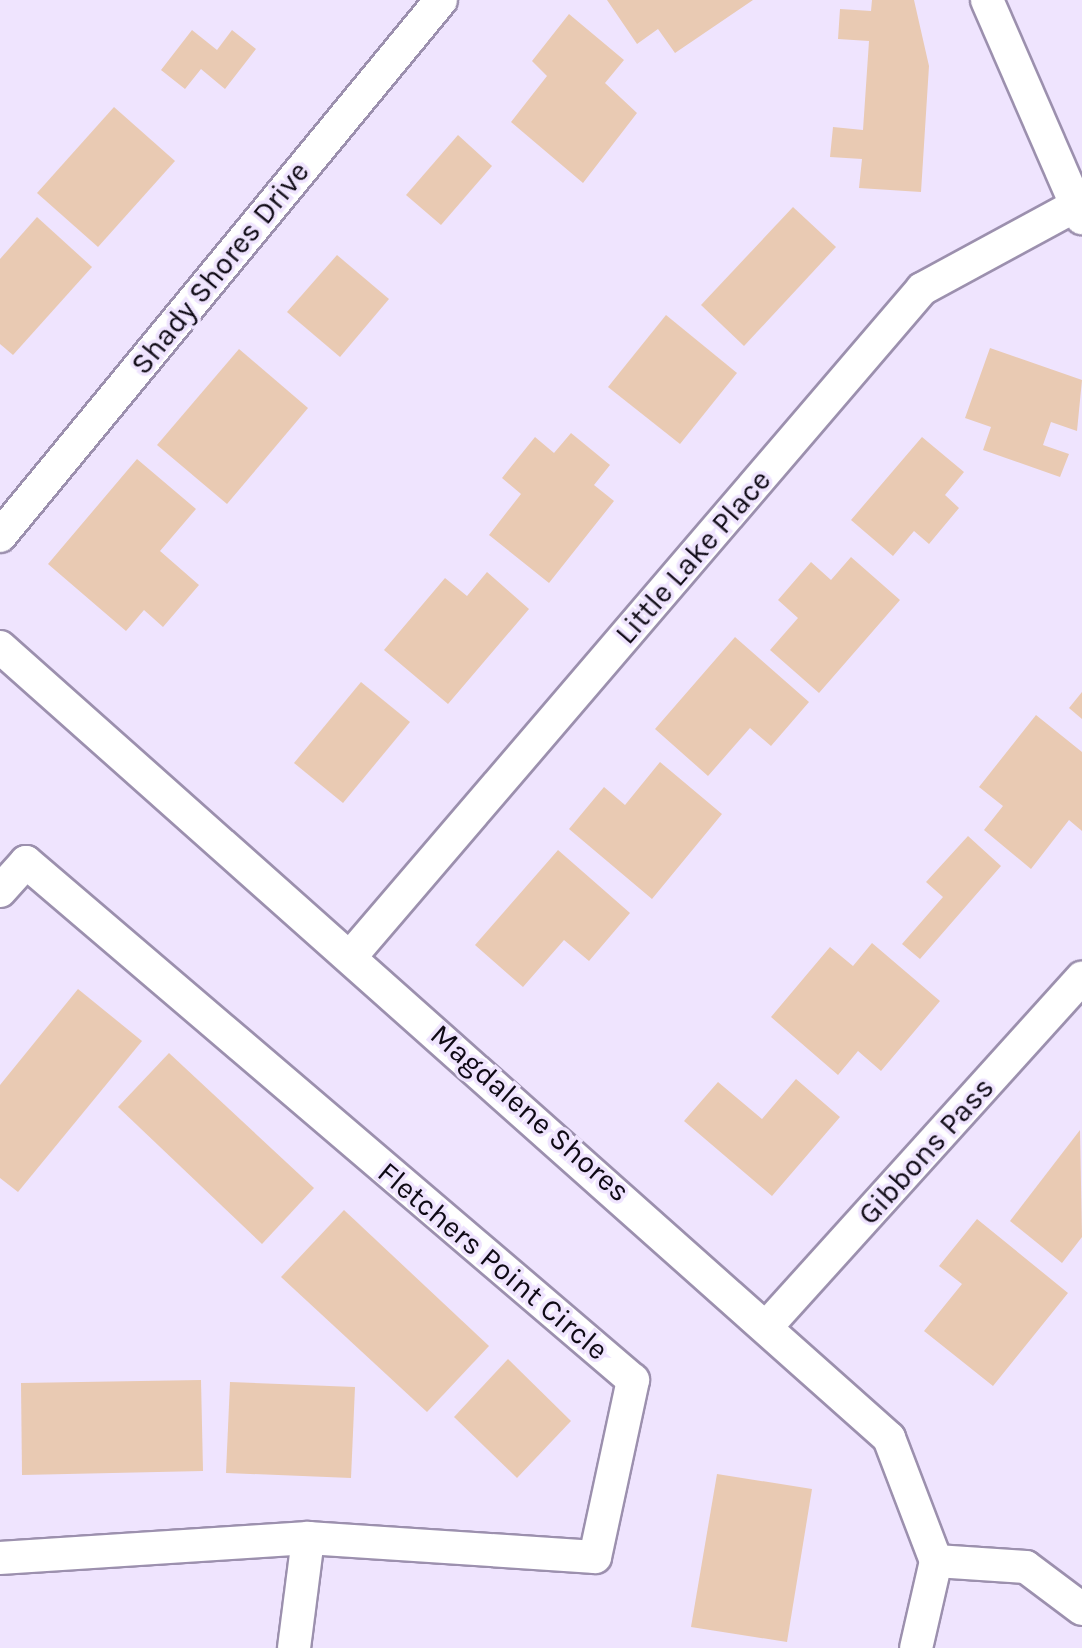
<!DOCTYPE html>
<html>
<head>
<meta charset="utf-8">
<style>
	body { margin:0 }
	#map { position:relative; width:1082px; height:1648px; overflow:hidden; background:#efe4fe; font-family:Karla,sans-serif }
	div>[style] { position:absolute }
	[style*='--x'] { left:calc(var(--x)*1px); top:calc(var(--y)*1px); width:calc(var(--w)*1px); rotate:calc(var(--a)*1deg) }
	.building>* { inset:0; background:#e9cab3 }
	.roads { filter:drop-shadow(2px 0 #9c90ae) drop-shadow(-2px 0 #9c90ae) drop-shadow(0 2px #9c90ae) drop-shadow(0 -2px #9c90ae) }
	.minor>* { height:32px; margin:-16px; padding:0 16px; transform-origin:16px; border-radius:16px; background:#fff }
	span { translate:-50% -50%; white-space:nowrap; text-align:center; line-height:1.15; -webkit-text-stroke:7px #efe4fe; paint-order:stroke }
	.street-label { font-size:30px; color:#0f0a15 }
</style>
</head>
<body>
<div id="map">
	<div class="building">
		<div style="clip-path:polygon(607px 0,753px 0,675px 53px,658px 29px,637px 44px)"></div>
		<div style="clip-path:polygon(872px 0,914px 0,929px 66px,921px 192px,859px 188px,862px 159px,830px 157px,833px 127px,863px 130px,869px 41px,838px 39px,840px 9px,871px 11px)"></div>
		<div style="clip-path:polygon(569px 14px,624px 60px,605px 83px,637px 113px,583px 183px,511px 122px,547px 76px,532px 61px)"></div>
		<div style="clip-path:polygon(192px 30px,217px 50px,232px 30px,256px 49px,225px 89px,201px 69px,185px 89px,161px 70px)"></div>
		<div style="clip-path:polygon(114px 107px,175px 161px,98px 247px,37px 193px)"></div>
		<div style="clip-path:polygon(458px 135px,492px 166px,441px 225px,406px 195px)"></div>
		<div style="clip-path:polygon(793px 207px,836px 247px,744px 346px,701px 305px)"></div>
		<div style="clip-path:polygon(37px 217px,92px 267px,13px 355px,0 344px,0 259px)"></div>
		<div style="clip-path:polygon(337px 255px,389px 299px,340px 357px,287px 312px)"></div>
		<div style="clip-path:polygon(666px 315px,737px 373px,680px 444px,608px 387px)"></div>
		<div style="clip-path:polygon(990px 348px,1082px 380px,1077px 431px,1051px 422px,1043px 445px,1069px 454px,1060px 477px,983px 450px,991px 427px,965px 418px)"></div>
		<div style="clip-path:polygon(239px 349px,308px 408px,227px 504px,157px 445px)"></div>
		<div style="clip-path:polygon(571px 433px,610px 465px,594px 485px,614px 501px,549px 583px,489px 535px,521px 494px,502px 478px,535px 437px,554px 453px)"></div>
		<div style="clip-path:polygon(922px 437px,964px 472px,945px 495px,959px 508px,929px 544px,914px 531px,893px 556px,851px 520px)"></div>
		<div style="clip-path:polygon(137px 459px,196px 509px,160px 551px,199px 585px,163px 627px,144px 610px,126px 631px,48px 564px)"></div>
		<div style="clip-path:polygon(851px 557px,900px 600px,819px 693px,770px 650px,798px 618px,778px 600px,811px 562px,831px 580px)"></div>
		<div style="clip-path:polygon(487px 572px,529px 609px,448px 704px,384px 650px,445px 578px,467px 596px)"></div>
		<div style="clip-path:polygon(735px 637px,809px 702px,771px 746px,750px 728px,708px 776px,655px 729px)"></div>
		<div style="clip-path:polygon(361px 682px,410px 722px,343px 803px,294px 763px)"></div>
		<div style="clip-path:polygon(1082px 692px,1082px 719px,1069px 708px)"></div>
		<div style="clip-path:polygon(1036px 715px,1082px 752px,1082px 831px,1069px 820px,1031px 869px,984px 830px,1003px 806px,979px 787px)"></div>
		<div style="clip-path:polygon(660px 762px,722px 814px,652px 899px,569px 829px,604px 787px,625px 805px)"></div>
		<div style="clip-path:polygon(968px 836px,1001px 866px,920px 959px,902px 944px,943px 897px,926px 882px)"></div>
		<div style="clip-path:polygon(558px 850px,630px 913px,589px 961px,564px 940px,523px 987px,475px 945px)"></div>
		<div style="clip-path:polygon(872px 943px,940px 1001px,881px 1071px,858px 1051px,838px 1075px,771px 1017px,830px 947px,853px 966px)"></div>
		<div style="clip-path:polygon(78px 989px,142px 1041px,18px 1192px,0 1178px,0 1085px)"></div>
		<div style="clip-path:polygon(169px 1053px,314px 1188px,262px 1244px,118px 1107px)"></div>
		<div style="clip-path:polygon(796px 1079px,840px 1117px,772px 1196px,684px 1121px,718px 1082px,762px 1119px)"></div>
		<div style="clip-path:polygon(1080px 1130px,1082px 1237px,1062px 1263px,1010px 1221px)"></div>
		<div style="clip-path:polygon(344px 1210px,489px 1346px,427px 1412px,281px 1277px)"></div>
		<div style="clip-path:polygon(977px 1219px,1068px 1293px,993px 1386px,924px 1331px,962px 1284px,939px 1266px)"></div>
		<div style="clip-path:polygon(508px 1359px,571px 1421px,517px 1478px,454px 1417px)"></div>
		<div style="clip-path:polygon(201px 1380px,203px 1471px,22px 1475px,21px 1383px)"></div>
		<div style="clip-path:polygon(230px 1382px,355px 1387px,351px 1478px,226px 1473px)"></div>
		<div style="clip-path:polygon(717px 1474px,812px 1489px,787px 1642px,691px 1627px)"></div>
	</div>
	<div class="roads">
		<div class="minor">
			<div style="--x:987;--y:0;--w:238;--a:66.5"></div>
			<div style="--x:0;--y:536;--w:694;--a:-50.55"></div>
			<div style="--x:0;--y:647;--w:1190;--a:41.66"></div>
			<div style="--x:889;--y:1438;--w:132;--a:69.1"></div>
			<div style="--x:936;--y:1561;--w:89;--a:102.9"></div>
			<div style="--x:0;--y:891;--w:39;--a:-48"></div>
			<div style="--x:26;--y:862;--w:798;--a:40.48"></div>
			<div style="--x:633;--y:1380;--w:181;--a:102.1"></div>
			<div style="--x:595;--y:1557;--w:288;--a:-176.2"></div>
			<div style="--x:308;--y:1538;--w:309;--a:176.3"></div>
			<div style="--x:351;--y:956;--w:878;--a:-49.43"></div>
			<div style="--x:922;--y:289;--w:172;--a:-28.5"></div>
			<div style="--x:769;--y:1324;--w:467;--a:-47.9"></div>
			<div style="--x:936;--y:1561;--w:90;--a:3.8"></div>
			<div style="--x:1026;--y:1567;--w:70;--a:36.9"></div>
			<div style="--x:294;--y:1648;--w:111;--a:-82.7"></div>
		</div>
	</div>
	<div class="street-label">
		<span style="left:220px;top:268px;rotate:-51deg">Shady Shores Drive</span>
		<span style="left:693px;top:557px;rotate:-49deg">Little Lake Place</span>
		<span style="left:530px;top:1113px;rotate:41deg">Magdalene Shores</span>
		<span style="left:926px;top:1151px;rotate:-48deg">Gibbons Pass</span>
		<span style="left:493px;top:1261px;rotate:40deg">Fletchers Point Circle</span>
	</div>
</div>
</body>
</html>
